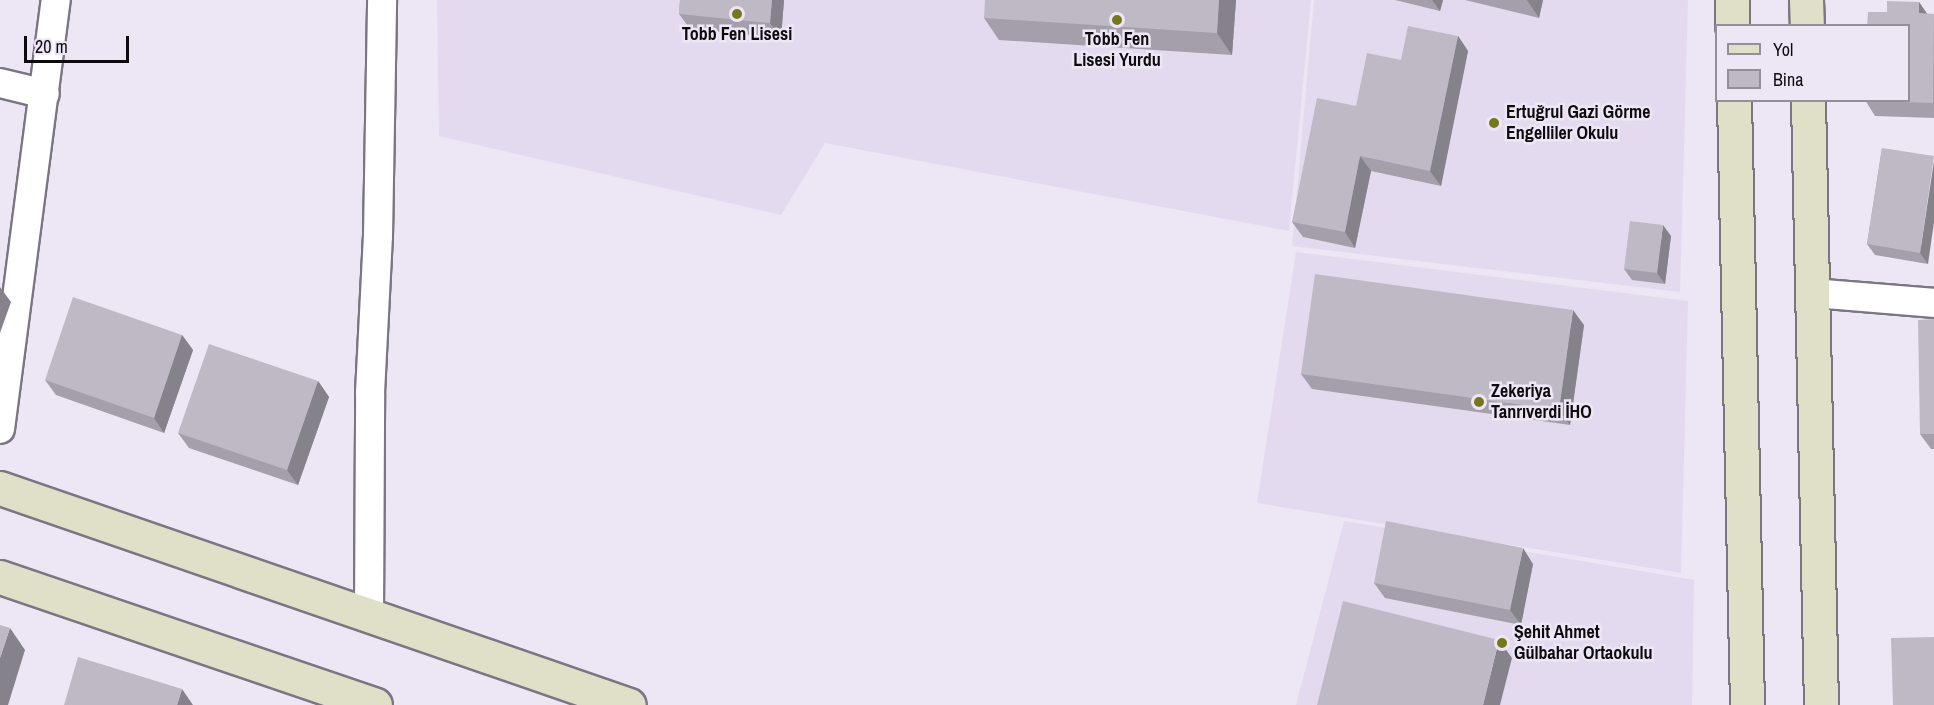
<!DOCTYPE html>
<html>
<head>
<meta charset="utf-8">
<style>
	body { margin:0 }
	#map { position:relative; width:1934px; height:705px; overflow:hidden; background:#ede6f4; font-family:"Archivo Narrow",sans-serif }
	div>[style] { position:absolute }
	[style*='--x'] { left:calc(var(--x)*1px); top:calc(var(--y)*1px); width:calc(var(--w)*1px); rotate:calc(var(--a)*1deg) }
	.built>* { inset:0; background:#e4daef }
	.roads { filter:drop-shadow(2px 0 #7c7683) drop-shadow(-2px 0 #7c7683) drop-shadow(0 2px #7c7683) drop-shadow(0 -2px #7c7683) }
	.street>* { height:28px; margin:-14px; padding:0 14px; transform-origin:14px; border-radius:14px; background:#fff }
	.secondary>* { height:33px; margin:-16.5px; padding:0 16.5px; transform-origin:16.5px; border-radius:16.5px; background:#dfe0c7 }
	.wall>* { inset:0; background:#a49faa }
	.shaded-wall>* { inset:0; background:#86828b }
	.building>* { inset:0; background:#bfb9c6 }
	.dots>* { width:16px; height:16px; translate:-50% -50%; box-sizing:border-box; border:3px solid #ede6f4; border-radius:50% }
	span { translate:-50% -50%; white-space:nowrap; text-align:center; line-height:1.15; -webkit-text-stroke:5px #ede6f4; paint-order:stroke }
	.poi-label { font-size:18px; color:#0e0b10; font-weight:700 }
	.left { translate:0 -50%; text-align:left }
	.legend { position:absolute; left:1715px; top:24px; width:195px; height:78px; box-sizing:border-box; background:#ede6f4; border:2px solid #948e99; margin:0; padding:8px 10px; list-style:none; font-size:18px; color:#0e0b10 }
	.legend li { display:flex; align-items:center; gap:12px; height:30px }
	.legend b { width:30px; border:2px solid #948e99 }
	.scale { position:absolute; left:24px; top:36px; width:105px; height:27px; box-sizing:border-box; border:3px solid #0e0b10; border-top:0; padding-left:8px; font-size:18px; line-height:21px; white-space:nowrap; color:#0e0b10; -webkit-text-stroke:4px #ede6f4; paint-order:stroke }
</style>
</head>
<body>
<div id="map">
	<div class="built">
		<div style="clip-path:polygon(437px 0,1311px 0,1289px 231px,825px 143px,781px 215px,439px 136px)"></div>
		<div style="clip-path:polygon(1314px 0,1688px 0,1680px 292px,1292px 246px)"></div>
		<div style="clip-path:polygon(1296px 252px,1688px 301px,1681px 573px,1257px 503px)"></div>
		<div style="clip-path:polygon(1344px 521px,1694px 580px,1692px 705px,1296px 705px)"></div>
	</div>
	<div class="roads">
		<div class="street">
			<div style="--x:0;--y:83;--w:46;--a:13.7"></div>
			<div style="--x:1813;--y:293;--w:121;--a:4.7"></div>
			<div style="--x:0;--y:429;--w:433;--a:-82.6"></div>
			<div style="--x:369;--y:615;--w:222;--a:-89.7"></div>
			<div style="--x:370;--y:393;--w:157;--a:-87.1"></div>
			<div style="--x:378;--y:236;--w:236;--a:-89"></div>
		</div>
		<div class="secondary">
			<div style="--x:1732;--y:0;--w:26;--a:90"></div>
			<div style="--x:1806;--y:0;--w:26;--a:88"></div>
			<div style="--x:1734;--y:100;--w:605;--a:88.77"></div>
			<div style="--x:1808;--y:100;--w:605;--a:88.77"></div>
			<div style="--x:0;--y:488;--w:665;--a:19.03"></div>
			<div style="--x:0;--y:577;--w:396;--a:18.8"></div>
		</div>
	</div>
	<div class="wall">
		<div style="clip-path:polygon(680px 0,784px 0,781px 38px,690px 29px,679px 14px)"></div>
		<div style="clip-path:polygon(1236px 0,1232px 55px,999px 40px,984px 18px)"></div>
		<div style="clip-path:polygon(1395px 0,1443px 0,1440px 11px)"></div>
		<div style="clip-path:polygon(1465px 0,1543px 0,1539px 18px)"></div>
		<div style="clip-path:polygon(1919px 2px,1927px 14px,1934px 14px,1934px 118px,1875px 116px,1865px 100px,1887px 12px)"></div>
		<div style="clip-path:polygon(1458px 36px,1468px 51px,1441px 186px,1371px 171px,1355px 248px,1303px 237px,1292px 222px,1356px 106px,1401px 60px)"></div>
		<div style="clip-path:polygon(1882px 148px,1928px 264px,1875px 255px,1867px 244px)"></div>
		<div style="clip-path:polygon(1671px 236px,1665px 284px,1632px 280px,1624px 269px)"></div>
		<div style="clip-path:polygon(1934px 319px,1934px 449px,1931px 449px,1920px 434px)"></div>
		<div style="clip-path:polygon(1584px 325px,1570px 425px,1312px 389px,1301px 374px)"></div>
		<div style="clip-path:polygon(182px 335px,193px 350px,164px 433px,56px 395px,45px 380px)"></div>
		<div style="clip-path:polygon(318px 381px,329px 397px,298px 485px,189px 448px,178px 433px)"></div>
		<div style="clip-path:polygon(1533px 564px,1521px 625px,1385px 598px,1374px 583px)"></div>
	</div>
	<div class="shaded-wall">
		<div style="clip-path:polygon(772px 0,784px 0,781px 38px,770px 23px)"></div>
		<div style="clip-path:polygon(1219px 0,1236px 0,1232px 55px,1217px 33px)"></div>
		<div style="clip-path:polygon(1432px 0,1443px 0,1440px 11px)"></div>
		<div style="clip-path:polygon(1527px 0,1543px 0,1539px 18px)"></div>
		<div style="clip-path:polygon(1919px 2px,1930px 18px,1919px 13px)"></div>
		<div style="clip-path:polygon(1458px 36px,1468px 51px,1441px 186px,1430px 171px)"></div>
		<div style="clip-path:polygon(1360px 156px,1371px 171px,1355px 248px,1345px 232px)"></div>
		<div style="clip-path:polygon(1934px 161px,1934px 222px,1928px 264px,1920px 253px)"></div>
		<div style="clip-path:polygon(1663px 225px,1671px 236px,1665px 284px,1657px 273px)"></div>
		<div style="clip-path:polygon(0 287px,11px 302px,0 333px)"></div>
		<div style="clip-path:polygon(1573px 310px,1584px 325px,1570px 425px,1559px 410px)"></div>
		<div style="clip-path:polygon(182px 335px,193px 350px,164px 433px,154px 418px)"></div>
		<div style="clip-path:polygon(318px 381px,329px 397px,298px 485px,287px 470px)"></div>
		<div style="clip-path:polygon(1523px 548px,1533px 564px,1521px 625px,1510px 610px)"></div>
		<div style="clip-path:polygon(10px 628px,25px 650px,8px 705px,0 705px,0 658px)"></div>
		<div style="clip-path:polygon(1499px 640px,1512px 658px,1500px 705px,1483px 705px)"></div>
		<div style="clip-path:polygon(182px 689px,193px 705px,177px 705px)"></div>
	</div>
	<div class="building">
		<div style="clip-path:polygon(680px 0,772px 0,770px 23px,679px 14px)"></div>
		<div style="clip-path:polygon(985px 0,1219px 0,1217px 33px,984px 18px)"></div>
		<div style="clip-path:polygon(1887px 1px,1919px 2px,1919px 13px,1934px 14px,1933px 103px,1865px 101px,1908px 100px,1908px 26px,1867px 26px,1868px 12px,1887px 12px)"></div>
		<div style="clip-path:polygon(1408px 26px,1458px 36px,1430px 171px,1360px 156px,1345px 232px,1292px 222px,1317px 98px,1356px 106px,1367px 53px,1401px 60px)"></div>
		<div style="clip-path:polygon(1882px 148px,1934px 156px,1920px 253px,1867px 244px)"></div>
		<div style="clip-path:polygon(1630px 221px,1663px 225px,1657px 273px,1624px 269px)"></div>
		<div style="clip-path:polygon(1315px 274px,1573px 310px,1559px 410px,1301px 374px)"></div>
		<div style="clip-path:polygon(73px 297px,182px 335px,154px 418px,45px 380px)"></div>
		<div style="clip-path:polygon(1934px 319px,1934px 434px,1920px 434px,1918px 320px)"></div>
		<div style="clip-path:polygon(209px 344px,318px 381px,287px 470px,178px 433px)"></div>
		<div style="clip-path:polygon(1386px 521px,1523px 548px,1510px 610px,1374px 583px)"></div>
		<div style="clip-path:polygon(1343px 601px,1499px 640px,1483px 705px,1317px 705px)"></div>
		<div style="clip-path:polygon(0 625px,10px 628px,0 658px)"></div>
		<div style="clip-path:polygon(1934px 637px,1934px 705px,1893px 705px,1891px 638px)"></div>
		<div style="clip-path:polygon(78px 657px,182px 689px,177px 705px,64px 705px)"></div>
	</div>
	<div class="dots">
		<div style="left:737px;top:14px;background:#76761d"></div>
		<div style="left:1117px;top:20px;background:#76761d"></div>
		<div style="left:1494px;top:123px;background:#76761d"></div>
		<div style="left:1479px;top:402px;background:#76761d"></div>
		<div style="left:1502px;top:643px;background:#76761d"></div>
	</div>
	<div class="poi-label">
		<span style="left:737px;top:34px">Tobb Fen Lisesi</span>
		<span style="left:1117px;top:50px">Tobb Fen<br>Lisesi Yurdu</span>
		<span class="left" style="left:1506px;top:123px">Ertuğrul Gazi Görme<br>Engelliler Okulu</span>
		<span class="left" style="left:1491px;top:402px">Zekeriya<br>Tanrıverdi İHO</span>
		<span class="left" style="left:1514px;top:643px">Şehit Ahmet<br>Gülbahar Ortaokulu</span>
	</div>
	<ul class="legend">
	<li><b style="height:8px;background:#dfe0c7"></b>Yol</li>
	<li><b style="height:16px;background:#bfb9c6"></b>Bina</li>
	</ul>
	<div class="scale">20 m</div>
</div>
</body>
</html>
